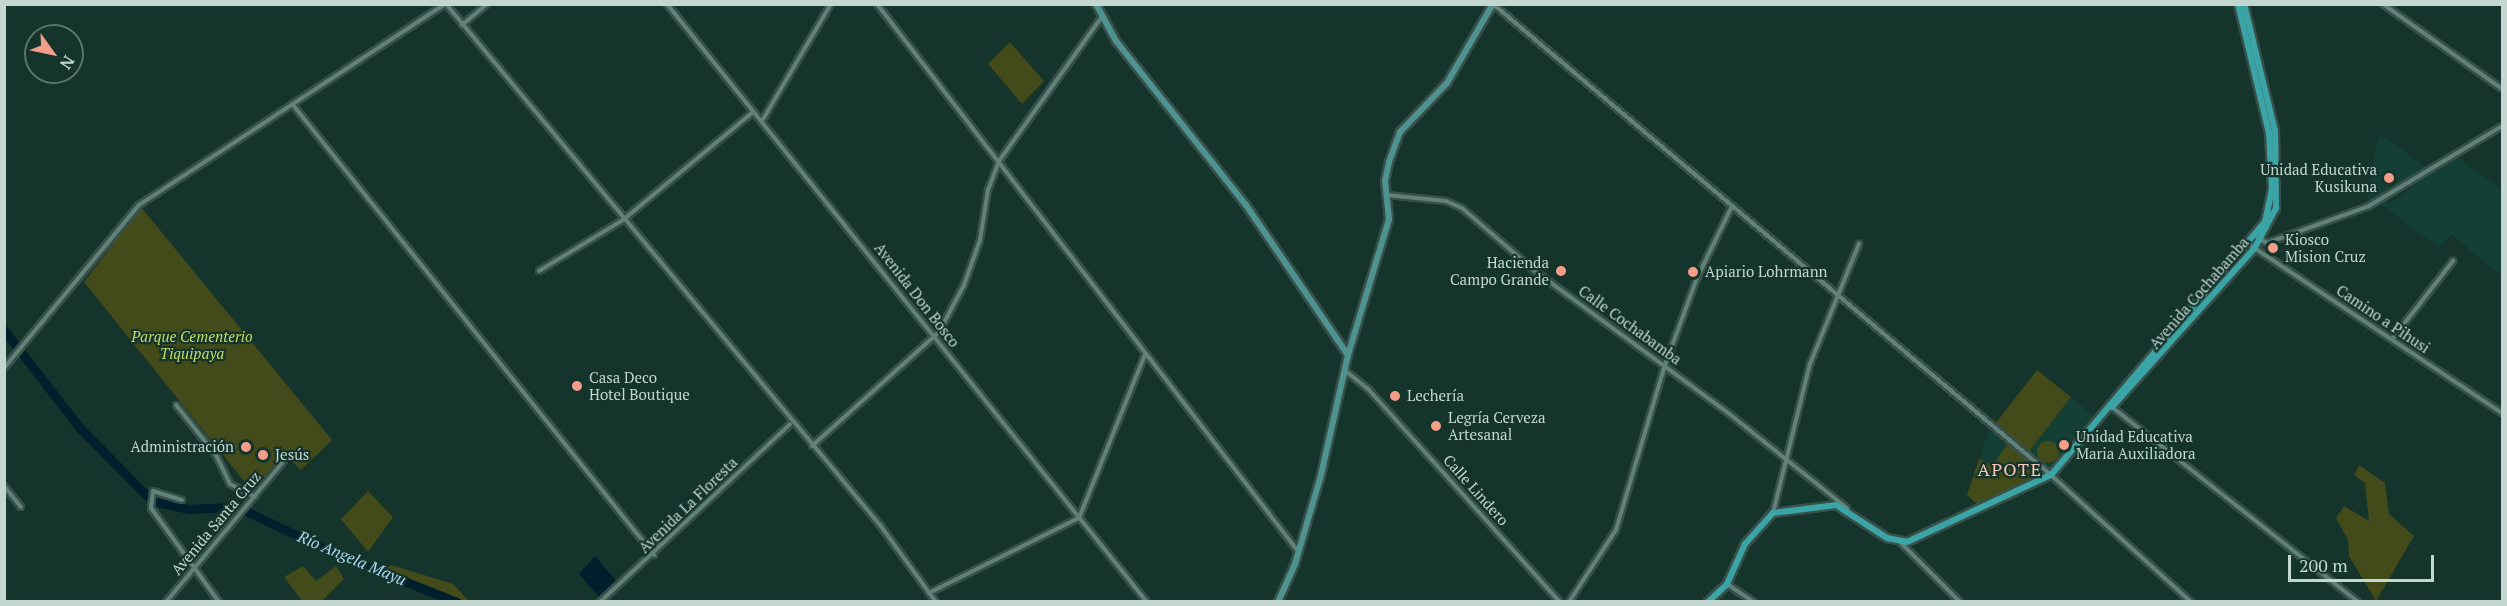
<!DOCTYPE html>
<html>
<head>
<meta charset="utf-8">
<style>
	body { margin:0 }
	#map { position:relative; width:2507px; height:606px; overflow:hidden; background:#14342c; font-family:"PT Serif",serif }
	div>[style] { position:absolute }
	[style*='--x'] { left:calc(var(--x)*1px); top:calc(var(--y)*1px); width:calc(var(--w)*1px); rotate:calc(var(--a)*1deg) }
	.built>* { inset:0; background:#133f34 }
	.green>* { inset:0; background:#434b1b }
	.round { border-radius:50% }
	.water>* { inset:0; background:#001f2d }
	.river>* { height:9px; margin:-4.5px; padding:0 4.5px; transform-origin:4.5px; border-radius:4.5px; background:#001f2d }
	.roads { filter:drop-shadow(2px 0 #375049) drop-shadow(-2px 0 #375049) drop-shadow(0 2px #375049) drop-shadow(0 -2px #375049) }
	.street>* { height:4px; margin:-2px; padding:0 2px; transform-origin:2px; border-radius:2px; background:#608278 }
	.secondary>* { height:6px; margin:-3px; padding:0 3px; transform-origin:3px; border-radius:3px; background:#4e938f }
	.primary>* { height:6px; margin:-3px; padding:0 3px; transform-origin:3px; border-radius:3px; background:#3ba4a6 }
	.dots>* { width:16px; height:16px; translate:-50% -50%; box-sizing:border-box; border:3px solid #14342c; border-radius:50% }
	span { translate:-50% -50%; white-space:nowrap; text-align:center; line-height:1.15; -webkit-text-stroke:4.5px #14342c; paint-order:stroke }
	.poi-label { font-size:15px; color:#c4d6d0 }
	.right { translate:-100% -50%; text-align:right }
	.left { translate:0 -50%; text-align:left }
	.street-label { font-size:15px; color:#c4d6d0 }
	.park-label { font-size:15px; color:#c6db62; font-style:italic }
	.water-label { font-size:16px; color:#aad9f1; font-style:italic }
	.quarter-label { font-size:18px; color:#f6c4b8; letter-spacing:1.5px }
	.frame { position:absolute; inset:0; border:6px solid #c4d6d0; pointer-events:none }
	.north { position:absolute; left:24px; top:24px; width:60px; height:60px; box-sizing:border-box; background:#14342c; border:2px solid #5a756e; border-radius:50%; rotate:123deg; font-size:16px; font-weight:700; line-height:24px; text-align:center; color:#c4d6d0 }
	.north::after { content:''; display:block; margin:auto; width:21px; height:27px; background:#f49e8a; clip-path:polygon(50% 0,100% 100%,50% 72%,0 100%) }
	.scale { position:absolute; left:2288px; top:555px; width:146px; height:27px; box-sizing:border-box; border:3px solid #c4d6d0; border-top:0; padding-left:8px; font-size:18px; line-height:21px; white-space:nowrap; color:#c4d6d0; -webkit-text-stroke:4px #14342c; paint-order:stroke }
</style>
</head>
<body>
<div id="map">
	<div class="built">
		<div style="clip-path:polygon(2379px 134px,2426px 167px,2370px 201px,2366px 195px)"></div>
		<div style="clip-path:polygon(2455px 156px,2502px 190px,2502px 276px,2452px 235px,2439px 247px,2381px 205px,2385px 200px,2390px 203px)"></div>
		<div style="clip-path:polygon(2071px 397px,2096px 418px,2050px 471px,2029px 452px)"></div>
		<div style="clip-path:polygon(1989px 430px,2007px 444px,1993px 465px,1979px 459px)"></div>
	</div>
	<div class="green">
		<div style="clip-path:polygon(1010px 42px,1044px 81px,1022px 104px,988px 64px)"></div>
		<div style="clip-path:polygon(141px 207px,332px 440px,301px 470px,284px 454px,252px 491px,84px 282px)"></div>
		<div style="clip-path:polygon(2037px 370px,2071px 397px,2029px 452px,1995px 424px)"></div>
		<div class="round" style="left:2037px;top:441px;width:22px;height:22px"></div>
		<div style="clip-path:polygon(2008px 443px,2046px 476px,1980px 507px,1967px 495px,1979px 459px,1993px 465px)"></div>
		<div style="clip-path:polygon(2359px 465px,2385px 483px,2389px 514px,2414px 536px,2376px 601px,2349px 556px,2348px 540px,2336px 518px,2344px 506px,2369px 521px,2365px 483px,2354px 475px)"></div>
		<div style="clip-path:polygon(368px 491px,393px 517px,368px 552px,341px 519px)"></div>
		<div style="clip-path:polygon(391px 565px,453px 584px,469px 601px,449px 601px,372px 574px)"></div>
		<div style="clip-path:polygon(303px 566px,316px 581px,336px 566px,344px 579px,322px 601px,302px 601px,284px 577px)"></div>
	</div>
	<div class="water">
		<div style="clip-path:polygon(595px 556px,617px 582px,599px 597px,579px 574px)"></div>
	</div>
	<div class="river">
		<div style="--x:4;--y:330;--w:123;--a:52.3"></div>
		<div style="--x:79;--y:427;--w:97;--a:45.4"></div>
		<div style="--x:156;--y:502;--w:33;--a:12"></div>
		<div style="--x:188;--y:509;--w:48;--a:-2.4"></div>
		<div style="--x:248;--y:512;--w:98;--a:25.5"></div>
		<div style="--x:336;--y:554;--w:130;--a:21.6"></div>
	</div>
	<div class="roads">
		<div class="street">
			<div style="--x:446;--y:4;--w:678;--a:50.21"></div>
			<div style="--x:880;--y:525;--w:95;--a:54"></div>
			<div style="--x:667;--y:4;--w:767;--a:51.25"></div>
			<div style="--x:877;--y:4;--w:689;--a:52.43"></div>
			<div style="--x:1493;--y:4;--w:730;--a:40.17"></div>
			<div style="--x:2051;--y:475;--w:189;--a:42.2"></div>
			<div style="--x:2383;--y:4;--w:146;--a:35.5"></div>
			<div style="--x:462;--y:25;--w:33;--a:-40"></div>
			<div style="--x:293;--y:105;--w:577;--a:51.26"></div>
			<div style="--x:762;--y:121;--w:136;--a:-59.5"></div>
			<div style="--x:1387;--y:195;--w:59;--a:5.8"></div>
			<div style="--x:1446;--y:201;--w:17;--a:24"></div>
			<div style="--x:1462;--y:208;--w:96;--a:40.8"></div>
			<div style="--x:1535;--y:271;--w:238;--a:36.3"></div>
			<div style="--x:1727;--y:412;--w:154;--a:38.7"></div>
			<div style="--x:2257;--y:237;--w:12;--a:31"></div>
			<div style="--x:2267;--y:243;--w:109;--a:-19.9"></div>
			<div style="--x:2369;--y:206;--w:155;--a:-31"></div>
			<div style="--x:2250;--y:245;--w:303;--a:33.7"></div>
			<div style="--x:539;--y:271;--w:98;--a:-31.3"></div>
			<div style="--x:623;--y:220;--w:169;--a:-39.7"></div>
			<div style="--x:2393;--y:338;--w:98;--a:-52.1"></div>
			<div style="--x:4;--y:368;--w:212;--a:-50.4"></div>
			<div style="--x:139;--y:205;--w:366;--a:-33.3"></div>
			<div style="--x:1347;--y:372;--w:28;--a:39"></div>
			<div style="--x:1369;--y:390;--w:285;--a:48"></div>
			<div style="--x:176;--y:405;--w:64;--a:51.3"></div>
			<div style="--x:216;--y:455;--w:32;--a:64"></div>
			<div style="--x:230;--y:484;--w:28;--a:27"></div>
			<div style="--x:2112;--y:407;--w:314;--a:38.4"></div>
			<div style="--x:812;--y:446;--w:171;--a:-41.9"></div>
			<div style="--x:939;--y:332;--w:53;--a:-62"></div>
			<div style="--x:964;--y:285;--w:48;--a:-70.4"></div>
			<div style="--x:980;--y:240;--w:51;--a:-80.9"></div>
			<div style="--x:988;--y:190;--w:31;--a:-69"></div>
			<div style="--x:999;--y:161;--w:179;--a:-54.5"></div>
			<div style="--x:4;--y:486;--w:27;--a:51"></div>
			<div style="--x:182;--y:500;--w:30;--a:-163"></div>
			<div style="--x:153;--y:491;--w:17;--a:97"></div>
			<div style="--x:151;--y:508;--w:116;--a:54.1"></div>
			<div style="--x:1773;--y:513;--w:154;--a:-76.1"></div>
			<div style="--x:1810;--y:364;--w:130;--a:-67.8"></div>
			<div style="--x:1900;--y:542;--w:85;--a:45"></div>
			<div style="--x:1727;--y:584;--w:32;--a:34"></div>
			<div style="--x:929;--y:593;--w:168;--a:-26.6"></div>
			<div style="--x:1079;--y:518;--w:176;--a:-68"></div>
			<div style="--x:166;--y:602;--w:184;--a:-50.1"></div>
			<div style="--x:600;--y:602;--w:260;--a:-43.1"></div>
			<div style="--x:1569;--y:602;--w:86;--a:-56.9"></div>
			<div style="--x:1616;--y:530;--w:172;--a:-73.5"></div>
			<div style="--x:1665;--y:365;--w:93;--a:-69.8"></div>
			<div style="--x:1697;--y:278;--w:78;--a:-64.1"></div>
		</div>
		<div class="secondary">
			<div style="--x:1096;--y:4;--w:42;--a:61.6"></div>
			<div style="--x:1116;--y:41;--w:209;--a:51.6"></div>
			<div style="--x:1246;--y:205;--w:181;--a:55.8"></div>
			<div style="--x:1278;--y:602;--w:42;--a:-65.9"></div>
			<div style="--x:1295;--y:564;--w:93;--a:-73.7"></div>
			<div style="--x:1321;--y:475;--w:123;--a:-77.3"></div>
			<div style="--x:1348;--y:355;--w:142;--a:-73.2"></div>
			<div style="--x:1389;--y:219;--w:38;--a:-96"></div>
			<div style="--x:1385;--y:181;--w:19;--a:-78"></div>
			<div style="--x:1389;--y:162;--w:32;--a:-70"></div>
			<div style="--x:1400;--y:132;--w:68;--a:-46.2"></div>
			<div style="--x:1447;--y:83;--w:91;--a:-59.8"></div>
		</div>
		<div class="primary">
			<div style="--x:2112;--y:407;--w:212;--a:-48.1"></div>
			<div style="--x:2254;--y:249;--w:47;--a:-61.8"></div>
			<div style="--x:2276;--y:208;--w:77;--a:-90.7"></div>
			<div style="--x:2275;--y:131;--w:131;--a:-103.7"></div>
			<div style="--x:1708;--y:602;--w:26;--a:-43"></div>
			<div style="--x:1727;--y:584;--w:44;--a:-65.8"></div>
			<div style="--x:1745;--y:544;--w:42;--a:-47.9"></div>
			<div style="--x:1773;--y:513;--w:64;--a:-7.2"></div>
			<div style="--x:1836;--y:505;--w:61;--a:32.9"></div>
			<div style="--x:1887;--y:538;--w:20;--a:11"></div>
			<div style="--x:1907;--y:542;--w:159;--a:-25"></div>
			<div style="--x:2051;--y:475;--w:331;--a:-49.8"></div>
			<div style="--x:2265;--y:222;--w:33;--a:-78"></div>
			<div style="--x:2272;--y:190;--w:57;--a:-93"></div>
			<div style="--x:2269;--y:133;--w:133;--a:-103.5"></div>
		</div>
	</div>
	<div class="dots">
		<div style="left:2389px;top:178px;background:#f49e8a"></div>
		<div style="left:2273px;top:248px;background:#f49e8a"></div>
		<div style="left:1561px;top:271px;background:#f49e8a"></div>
		<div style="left:1693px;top:272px;background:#f49e8a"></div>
		<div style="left:577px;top:386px;background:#f49e8a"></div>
		<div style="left:1395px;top:396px;background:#f49e8a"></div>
		<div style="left:1436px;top:426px;background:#f49e8a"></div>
		<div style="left:2064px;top:445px;background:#f49e8a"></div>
		<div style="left:246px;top:447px;background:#f49e8a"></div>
		<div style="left:263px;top:455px;background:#f49e8a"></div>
	</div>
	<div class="poi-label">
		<span class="right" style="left:2377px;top:178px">Unidad Educativa<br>Kusikuna</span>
		<span class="left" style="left:2285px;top:248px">Kiosco<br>Mision Cruz</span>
		<span class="right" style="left:1549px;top:271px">Hacienda<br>Campo Grande</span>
		<span class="left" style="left:1705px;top:272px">Apiario Lohrmann</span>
		<span class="left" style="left:589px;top:386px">Casa Deco<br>Hotel Boutique</span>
		<span class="left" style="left:1407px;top:396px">Lechería</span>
		<span class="left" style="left:1448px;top:426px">Legría Cerveza<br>Artesanal</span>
		<span class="left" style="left:2076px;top:445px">Unidad Educativa<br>Maria Auxiliadora</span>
		<span class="right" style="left:234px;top:447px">Administración</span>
		<span class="left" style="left:275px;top:455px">Jesús</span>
	</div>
	<div class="street-label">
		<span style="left:2199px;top:293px;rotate:-49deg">Avenida Cochabamba</span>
		<span style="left:917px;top:295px;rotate:52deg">Avenida Don Bosco</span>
		<span style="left:2383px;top:319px;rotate:34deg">Camino a Pihusi</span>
		<span style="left:1630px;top:325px;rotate:36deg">Calle Cochabamba</span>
		<span style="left:1476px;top:490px;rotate:48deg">Calle Lindero</span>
		<span style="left:688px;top:505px;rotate:-44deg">Avenida La Floresta</span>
		<span style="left:216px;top:523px;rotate:-50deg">Avenida Santa Cruz</span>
	</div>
	<div class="park-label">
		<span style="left:192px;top:345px">Parque Cementerio<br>Tiquipaya</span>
	</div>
	<div class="water-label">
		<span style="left:352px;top:558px;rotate:23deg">Río Angela Mayu</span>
	</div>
	<div class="quarter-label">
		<span style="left:2010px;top:469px">APOTE</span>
	</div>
	<div class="frame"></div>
	<div class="north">N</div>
	<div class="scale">200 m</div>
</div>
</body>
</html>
